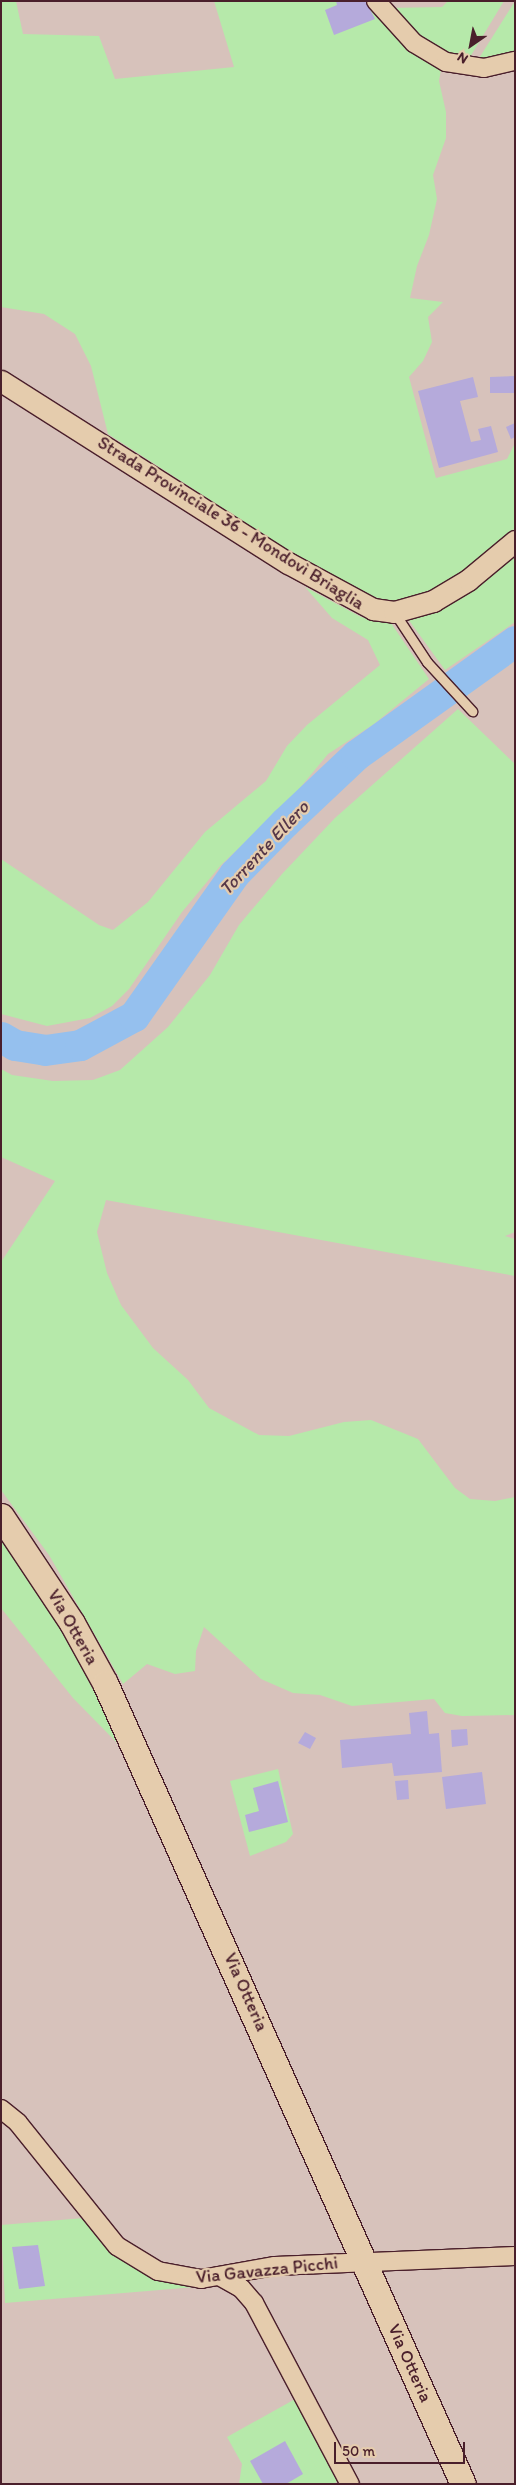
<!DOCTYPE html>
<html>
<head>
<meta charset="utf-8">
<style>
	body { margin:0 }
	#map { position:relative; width:516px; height:2485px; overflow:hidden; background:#d7c2bb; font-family:Itim,sans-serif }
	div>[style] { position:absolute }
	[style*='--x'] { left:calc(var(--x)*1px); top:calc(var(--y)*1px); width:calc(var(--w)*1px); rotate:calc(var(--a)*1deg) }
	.green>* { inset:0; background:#b6e9aa }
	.river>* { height:31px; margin:-15.5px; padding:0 15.5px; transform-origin:15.5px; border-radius:15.5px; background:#95c0ee }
	.building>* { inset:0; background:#b5aadb }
	.roads { filter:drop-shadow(1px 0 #4a1f2b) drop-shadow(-1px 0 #4a1f2b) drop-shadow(0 1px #4a1f2b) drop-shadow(0 -1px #4a1f2b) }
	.service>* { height:9px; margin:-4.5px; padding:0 4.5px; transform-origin:4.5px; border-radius:4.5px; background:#e5ccad }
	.minor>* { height:18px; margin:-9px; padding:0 9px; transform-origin:9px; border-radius:9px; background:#e5ccad }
	.tertiary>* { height:21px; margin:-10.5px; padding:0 10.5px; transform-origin:10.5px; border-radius:10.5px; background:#e5ccad }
	.secondary>* { height:25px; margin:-12.5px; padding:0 12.5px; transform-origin:12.5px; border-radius:12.5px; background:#e5ccad }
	span { translate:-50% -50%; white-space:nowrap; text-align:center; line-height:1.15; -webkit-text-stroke:4.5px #e5ccad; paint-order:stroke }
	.street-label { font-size:18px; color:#4a1f2b }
	.water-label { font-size:19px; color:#553748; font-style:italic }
	.frame { position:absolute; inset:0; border:2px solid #4a1f2b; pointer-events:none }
	.north { position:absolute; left:446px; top:20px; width:50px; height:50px; -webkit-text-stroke:4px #e5ccad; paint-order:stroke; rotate:213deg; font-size:14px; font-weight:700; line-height:20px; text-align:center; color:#4a1f2b }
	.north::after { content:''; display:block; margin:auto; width:18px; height:22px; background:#4a1f2b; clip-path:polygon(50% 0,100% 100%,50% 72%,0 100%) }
	.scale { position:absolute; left:334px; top:2442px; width:131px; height:22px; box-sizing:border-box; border:2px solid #4a1f2b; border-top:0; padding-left:6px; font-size:15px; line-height:18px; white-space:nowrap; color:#4a1f2b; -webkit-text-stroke:4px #e5ccad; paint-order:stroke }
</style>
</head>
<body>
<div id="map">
	<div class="green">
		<div style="clip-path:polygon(1px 1px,16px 1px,23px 34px,99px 36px,115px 79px,234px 67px,214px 1px,371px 1px,442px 64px,439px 81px,446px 112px,446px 138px,433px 175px,437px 199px,429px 235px,417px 266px,410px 298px,443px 302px,428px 317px,432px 342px,423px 361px,409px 377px,436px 478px,507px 459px,515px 443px,515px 528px,474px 564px,430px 592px,401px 602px,386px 601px,363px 593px,297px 556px,108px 434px,91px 366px,75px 334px,44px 314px,1px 307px)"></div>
		<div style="clip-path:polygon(448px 1px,504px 1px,467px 62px,428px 48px,388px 8px,442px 7px)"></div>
		<div style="clip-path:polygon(515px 1px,515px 57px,476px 63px)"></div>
		<div style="clip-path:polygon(515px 554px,515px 622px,445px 670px,408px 619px,454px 601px)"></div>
		<div style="clip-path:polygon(305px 587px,361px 617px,391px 623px,429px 679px,374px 724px,328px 754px,290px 800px,221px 865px,182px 912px,129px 989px,112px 1006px,90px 1018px,47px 1026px,1px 1014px,1px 859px,99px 925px,113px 930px,148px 902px,205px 832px,266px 781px,287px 746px,307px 725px,380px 665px,368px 640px,332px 618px)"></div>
		<div style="clip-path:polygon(458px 709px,515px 764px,515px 1232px,505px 1236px,515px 1239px,515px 1276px,106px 1200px,97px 1232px,107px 1273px,121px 1305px,153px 1348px,188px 1380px,209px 1408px,259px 1435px,289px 1436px,344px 1422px,371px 1420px,418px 1439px,455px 1488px,470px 1499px,495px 1501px,515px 1497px,515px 1715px,462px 1716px,445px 1713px,434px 1699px,352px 1706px,320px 1695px,293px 1693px,261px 1679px,204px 1627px,196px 1651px,195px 1671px,175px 1674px,147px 1664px,123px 1684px,49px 1555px,1px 1490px,1px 1262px,55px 1181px,1px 1157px,1px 1069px,12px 1075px,53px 1081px,93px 1080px,120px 1070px,168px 1027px,210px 975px,239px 925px,282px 874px,335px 818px)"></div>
		<div style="clip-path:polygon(1px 1534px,68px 1641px,124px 1750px,73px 1698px,1px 1608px)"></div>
		<div style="clip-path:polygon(278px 1769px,293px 1834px,286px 1842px,250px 1856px,230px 1781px)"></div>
		<div style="clip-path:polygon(84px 2218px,151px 2275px,195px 2287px,5px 2303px,1px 2225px)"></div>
		<div style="clip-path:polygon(297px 2398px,340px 2480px,333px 2484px,239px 2484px,242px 2464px,227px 2437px)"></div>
	</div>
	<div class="river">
		<div style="--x:1;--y:1037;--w:16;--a:30"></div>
		<div style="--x:15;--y:1045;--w:30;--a:9"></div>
		<div style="--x:45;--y:1050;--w:35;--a:-8"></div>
		<div style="--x:80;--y:1045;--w:61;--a:-28.2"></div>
		<div style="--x:134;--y:1016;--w:174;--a:-54.8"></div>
		<div style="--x:234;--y:874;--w:73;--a:-45.6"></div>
		<div style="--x:285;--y:822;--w:98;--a:-43.3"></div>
		<div style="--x:356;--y:755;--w:196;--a:-35.6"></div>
	</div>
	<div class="building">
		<div style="clip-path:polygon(336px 1px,366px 1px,375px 19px,334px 35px,325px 10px,337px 5px)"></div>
		<div style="clip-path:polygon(515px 376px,515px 393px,490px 393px,490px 377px)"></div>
		<div style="clip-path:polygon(473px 377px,478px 397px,460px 401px,471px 442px,481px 440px,478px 429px,491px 426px,498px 452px,439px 468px,418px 391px)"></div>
		<div style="clip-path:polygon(515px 423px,515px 437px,511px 439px,506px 427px)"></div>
		<div style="clip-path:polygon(427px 1711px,429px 1734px,439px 1733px,442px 1772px,394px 1776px,392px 1763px,342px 1768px,340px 1740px,411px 1734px,409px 1713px)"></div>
		<div style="clip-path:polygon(467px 1729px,468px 1745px,452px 1747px,451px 1730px)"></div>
		<div style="clip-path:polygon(305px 1732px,316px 1738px,310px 1749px,298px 1743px)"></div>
		<div style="clip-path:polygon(482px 1772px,486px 1804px,446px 1809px,442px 1777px)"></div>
		<div style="clip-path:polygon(408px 1780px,409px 1799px,397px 1800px,395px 1781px)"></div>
		<div style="clip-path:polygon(278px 1781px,288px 1822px,249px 1832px,245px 1815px,259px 1811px,253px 1788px)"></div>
		<div style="clip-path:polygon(38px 2245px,45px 2286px,19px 2289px,12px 2247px)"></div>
		<div style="clip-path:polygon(285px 2441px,303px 2474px,286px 2484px,263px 2484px,250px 2461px)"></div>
	</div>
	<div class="roads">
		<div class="service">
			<div style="--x:394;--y:612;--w:60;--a:56.6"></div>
			<div style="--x:427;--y:662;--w:67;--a:47.4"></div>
		</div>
		<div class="minor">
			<div style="--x:376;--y:1;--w:57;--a:47.9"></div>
			<div style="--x:414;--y:43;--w:37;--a:31"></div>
			<div style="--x:446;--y:62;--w:38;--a:9"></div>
			<div style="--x:484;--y:68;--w:32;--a:-13"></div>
			<div style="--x:1;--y:2109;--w:22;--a:39"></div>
			<div style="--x:18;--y:2123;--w:158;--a:51.2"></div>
			<div style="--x:117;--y:2246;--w:48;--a:31.4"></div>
			<div style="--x:158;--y:2271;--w:44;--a:10.5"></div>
			<div style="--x:201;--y:2279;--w:75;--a:-10"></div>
			<div style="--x:275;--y:2266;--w:240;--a:-2.4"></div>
			<div style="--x:219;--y:2276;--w:25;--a:29"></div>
			<div style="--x:241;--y:2288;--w:20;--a:49"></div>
			<div style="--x:254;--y:2303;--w:205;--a:62.1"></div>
		</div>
		<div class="tertiary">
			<div style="--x:1;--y:381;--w:340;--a:32.4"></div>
			<div style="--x:288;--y:563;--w:97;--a:28.4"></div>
			<div style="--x:373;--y:609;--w:21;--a:8"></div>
			<div style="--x:394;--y:612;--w:41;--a:-15.8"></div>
			<div style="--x:433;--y:601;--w:41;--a:-31"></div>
			<div style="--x:468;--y:580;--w:61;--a:-39.7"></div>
		</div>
		<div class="secondary">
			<div style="--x:1;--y:1516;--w:128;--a:56.4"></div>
			<div style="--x:72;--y:1623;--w:68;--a:61.2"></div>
			<div style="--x:105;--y:1683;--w:877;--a:65.92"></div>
		</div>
	</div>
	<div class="street-label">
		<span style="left:231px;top:523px;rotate:32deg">Strada Provinciale 36 - Mondovì Briaglia</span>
		<span style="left:73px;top:1627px;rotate:60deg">Via Otteria</span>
		<span style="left:246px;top:1992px;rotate:66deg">Via Otteria</span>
		<span style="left:267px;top:2270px;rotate:-6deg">Via Gavazza Picchi</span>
		<span style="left:410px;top:2363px;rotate:66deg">Via Otteria</span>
	</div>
	<div class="water-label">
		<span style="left:264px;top:848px;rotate:-47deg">Torrente Ellero</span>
	</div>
	<div class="frame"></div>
	<div class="north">N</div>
	<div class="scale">50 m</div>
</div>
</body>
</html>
